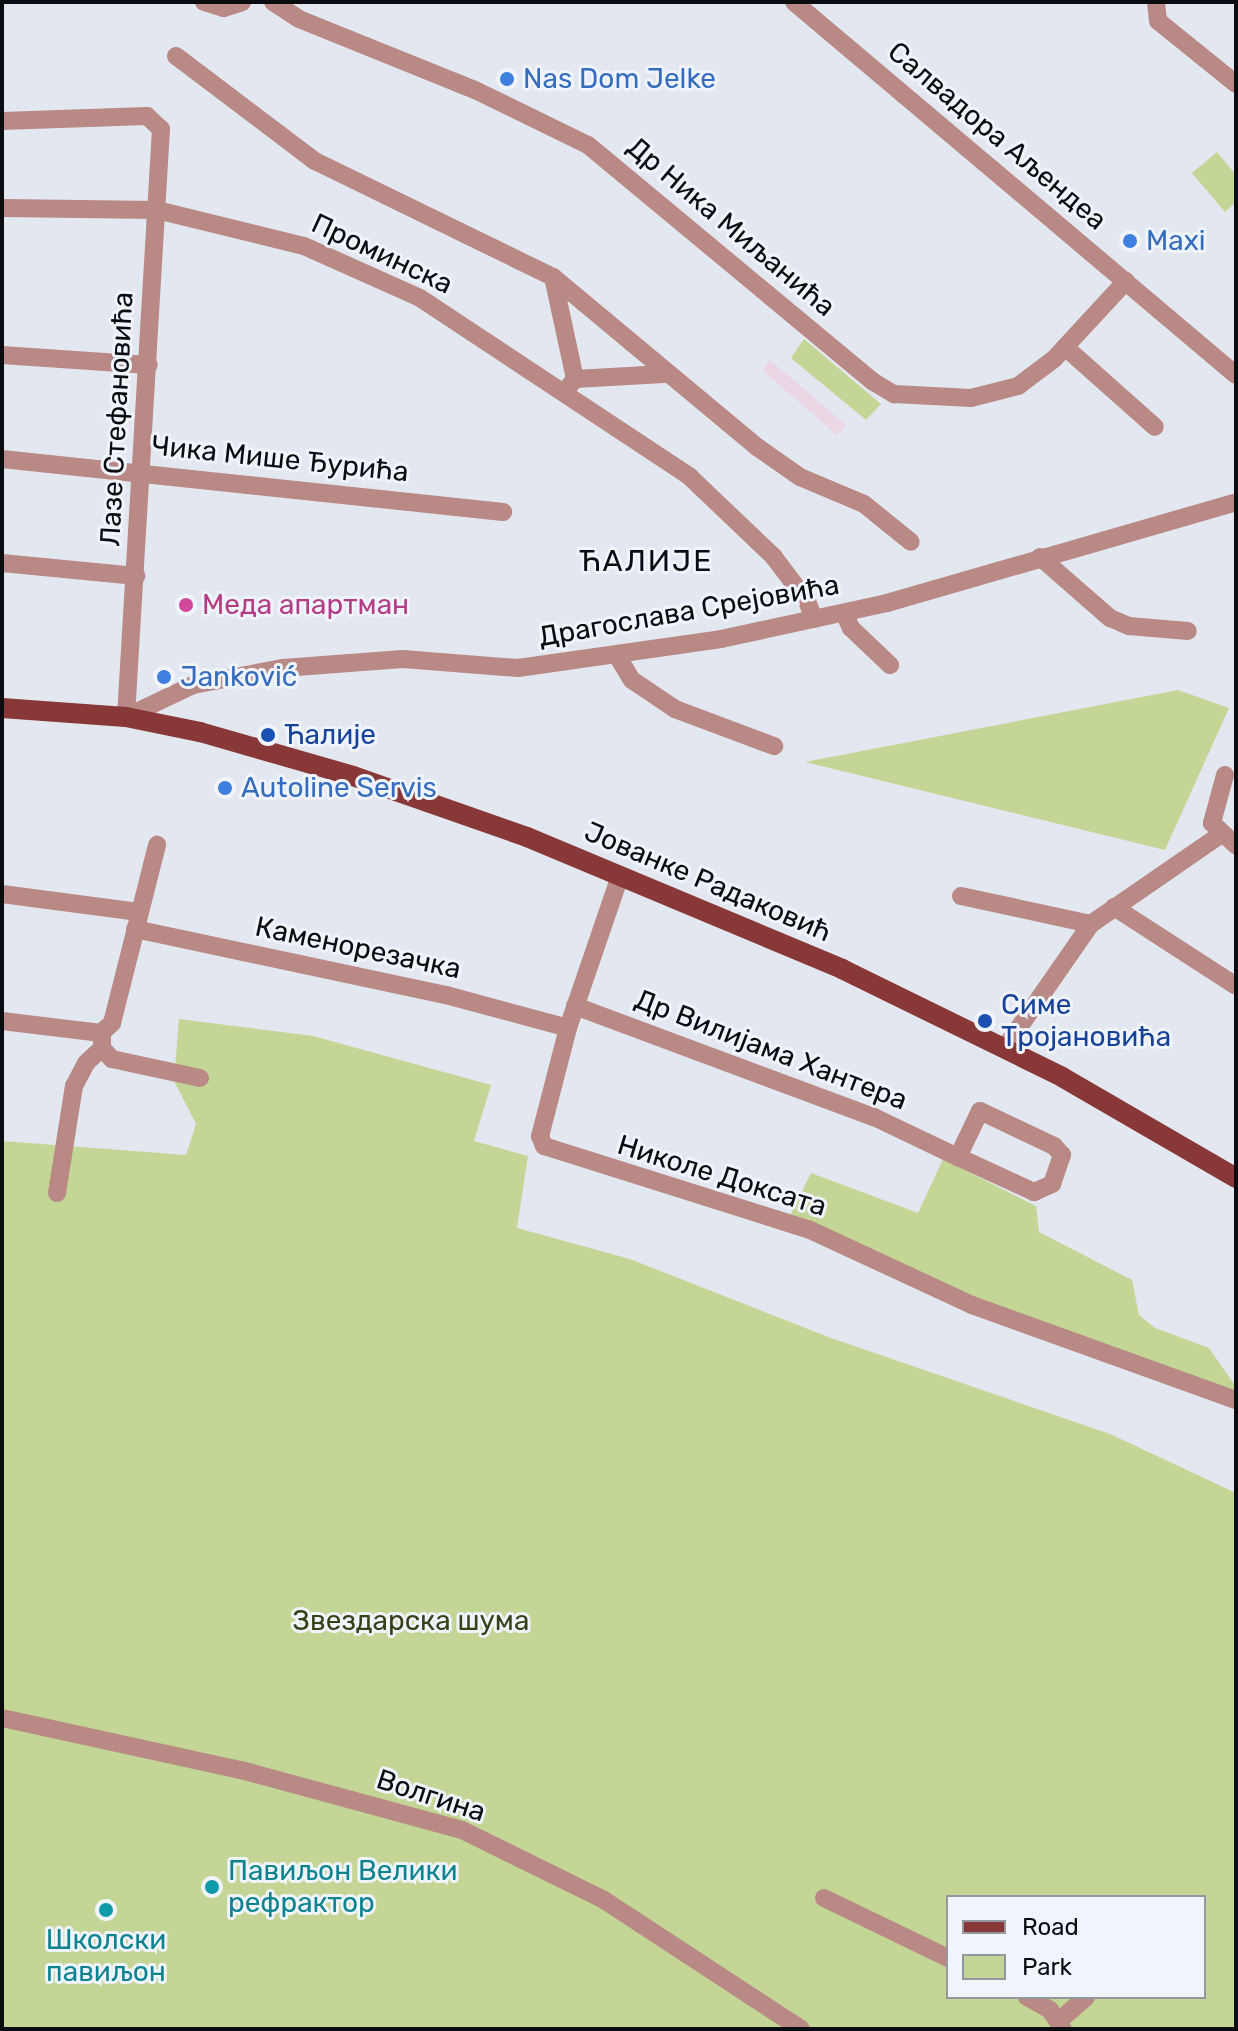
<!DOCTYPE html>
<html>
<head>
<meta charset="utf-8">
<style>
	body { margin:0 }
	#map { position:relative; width:1238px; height:2031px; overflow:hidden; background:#e3e7f0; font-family:Rubik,sans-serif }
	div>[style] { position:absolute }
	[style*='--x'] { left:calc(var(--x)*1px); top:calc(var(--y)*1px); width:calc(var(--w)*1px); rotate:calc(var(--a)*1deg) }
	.industrial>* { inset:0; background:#ecd6e3 }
	.green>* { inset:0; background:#c3d695 }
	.minor>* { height:18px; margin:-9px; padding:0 9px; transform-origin:9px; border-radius:9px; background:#b88985 }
	.major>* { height:20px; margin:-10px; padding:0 10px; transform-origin:10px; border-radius:10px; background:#883836 }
	.dots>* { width:22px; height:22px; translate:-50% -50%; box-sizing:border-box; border:4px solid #f0f4fd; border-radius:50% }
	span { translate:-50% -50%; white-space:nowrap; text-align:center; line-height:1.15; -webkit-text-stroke:6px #f0f4fd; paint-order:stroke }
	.shop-label { font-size:28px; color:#366cbe }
	.left { translate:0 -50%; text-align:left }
	.street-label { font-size:28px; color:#0b0c0f }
	.hotel-label { font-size:28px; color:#b23c85 }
	.transit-label { font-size:28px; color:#164399 }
	.park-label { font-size:28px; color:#374118 }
	.culture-label { font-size:28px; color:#0d838f }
	.neighbourhood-label { font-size:30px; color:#0b0c0f; letter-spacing:2px }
	.frame { position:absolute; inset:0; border:4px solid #0b0c0f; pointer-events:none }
	.legend { position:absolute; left:946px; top:1895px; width:260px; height:104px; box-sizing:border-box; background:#f0f4fd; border:2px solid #94979e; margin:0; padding:10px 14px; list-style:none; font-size:24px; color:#0b0c0f }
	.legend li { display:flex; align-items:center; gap:16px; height:40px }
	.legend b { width:40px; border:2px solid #94979e }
</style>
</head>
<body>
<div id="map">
	<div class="industrial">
		<div style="clip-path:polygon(770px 360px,846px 425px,837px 435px,762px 370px)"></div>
	</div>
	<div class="green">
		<div style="clip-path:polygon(1217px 152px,1236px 175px,1236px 202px,1225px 212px,1192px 173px)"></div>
		<div style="clip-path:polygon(804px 339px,881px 404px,866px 420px,791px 358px)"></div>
		<div style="clip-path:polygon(1178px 690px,1229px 708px,1165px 850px,805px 762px)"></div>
		<div style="clip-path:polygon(evenodd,179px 1019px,313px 1036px,491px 1085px,474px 1141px,528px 1156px,517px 1228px,630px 1259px,831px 1338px,1110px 1434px,1236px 1493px,1236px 2029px,2px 2029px,2px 1141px,186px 1155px,196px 1124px,174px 1081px,179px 1019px,948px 1897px,1204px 1897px,1204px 1997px,948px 1997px,948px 1897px)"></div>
		<div style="clip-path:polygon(943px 1159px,1036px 1206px,1039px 1232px,1132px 1280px,1139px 1315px,1155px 1328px,1209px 1348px,1236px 1387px,1236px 1400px,787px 1222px,811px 1173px,918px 1213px)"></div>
	</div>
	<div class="minor">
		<div style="--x:204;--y:2;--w:21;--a:17"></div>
		<div style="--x:224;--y:8;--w:19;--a:-18"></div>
		<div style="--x:273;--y:2;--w:31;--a:33"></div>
		<div style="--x:299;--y:19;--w:190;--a:22"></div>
		<div style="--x:475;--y:90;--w:126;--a:26"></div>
		<div style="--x:588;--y:145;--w:369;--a:39.7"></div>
		<div style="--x:872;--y:381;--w:26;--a:31"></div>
		<div style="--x:894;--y:394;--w:77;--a:3"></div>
		<div style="--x:971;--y:398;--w:49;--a:-14.3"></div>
		<div style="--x:1018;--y:386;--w:45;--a:-36.9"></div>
		<div style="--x:1054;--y:359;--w:106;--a:-47.3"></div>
		<div style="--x:794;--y:2;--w:578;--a:40.16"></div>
		<div style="--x:1156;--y:2;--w:19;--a:84"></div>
		<div style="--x:1158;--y:21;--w:100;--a:38.9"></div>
		<div style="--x:176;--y:56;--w:174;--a:37.1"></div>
		<div style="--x:315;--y:161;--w:265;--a:26"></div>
		<div style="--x:553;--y:277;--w:266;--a:39.8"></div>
		<div style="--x:757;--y:447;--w:52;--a:34.9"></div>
		<div style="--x:800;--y:477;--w:69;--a:22.9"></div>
		<div style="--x:864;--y:504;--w:60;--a:39"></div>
		<div style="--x:2;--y:121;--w:145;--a:-2"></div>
		<div style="--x:147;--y:116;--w:19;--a:43"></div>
		<div style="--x:161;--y:129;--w:589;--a:93.41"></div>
		<div style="--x:2;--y:208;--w:155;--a:0.7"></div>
		<div style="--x:157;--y:210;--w:151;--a:13.8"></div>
		<div style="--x:304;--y:246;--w:127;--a:24.1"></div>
		<div style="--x:420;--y:298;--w:324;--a:33.5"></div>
		<div style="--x:690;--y:477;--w:115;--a:43.6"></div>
		<div style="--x:773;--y:556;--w:56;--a:52.9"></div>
		<div style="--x:807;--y:601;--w:19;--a:69"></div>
		<div style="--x:553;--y:277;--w:104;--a:77.8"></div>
		<div style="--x:575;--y:379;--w:17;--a:130"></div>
		<div style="--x:1065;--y:347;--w:120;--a:41.6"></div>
		<div style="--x:2;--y:355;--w:147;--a:3.9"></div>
		<div style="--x:575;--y:379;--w:89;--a:-3.2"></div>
		<div style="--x:2;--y:459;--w:504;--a:6.04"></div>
		<div style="--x:1040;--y:557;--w:93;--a:41.1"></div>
		<div style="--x:1110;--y:618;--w:21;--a:23"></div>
		<div style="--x:1129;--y:626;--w:59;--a:4.8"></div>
		<div style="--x:2;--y:563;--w:135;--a:5.5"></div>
		<div style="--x:844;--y:613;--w:17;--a:65"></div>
		<div style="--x:851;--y:628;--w:54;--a:43.5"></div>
		<div style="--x:618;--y:657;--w:27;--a:59"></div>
		<div style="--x:632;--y:680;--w:52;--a:34"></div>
		<div style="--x:675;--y:709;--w:106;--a:20.5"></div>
		<div style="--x:126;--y:717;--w:74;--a:-25.5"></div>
		<div style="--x:193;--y:685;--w:92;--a:-10.7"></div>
		<div style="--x:283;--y:668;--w:120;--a:-4.3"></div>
		<div style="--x:403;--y:659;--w:115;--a:4.5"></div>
		<div style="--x:518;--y:668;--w:205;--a:-8.1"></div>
		<div style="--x:721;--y:639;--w:170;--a:-12.2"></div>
		<div style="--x:887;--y:603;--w:363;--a:-16.1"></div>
		<div style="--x:1225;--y:775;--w:50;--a:105.2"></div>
		<div style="--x:1212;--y:823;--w:33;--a:43"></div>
		<div style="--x:620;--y:876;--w:161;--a:108.9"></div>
		<div style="--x:568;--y:1028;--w:112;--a:104.5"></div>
		<div style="--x:540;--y:1136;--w:11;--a:68"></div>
		<div style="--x:544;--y:1146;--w:277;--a:17.5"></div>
		<div style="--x:808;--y:1229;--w:181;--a:24.9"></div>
		<div style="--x:972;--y:1305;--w:281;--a:19.8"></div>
		<div style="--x:2;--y:894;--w:138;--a:7.5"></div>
		<div style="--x:961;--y:896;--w:133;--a:12.2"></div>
		<div style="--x:1114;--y:907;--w:145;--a:32.9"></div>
		<div style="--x:135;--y:929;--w:318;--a:12"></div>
		<div style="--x:446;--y:995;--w:126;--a:15.1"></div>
		<div style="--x:575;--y:1006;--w:319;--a:20.4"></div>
		<div style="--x:874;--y:1117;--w:93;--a:25.5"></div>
		<div style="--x:958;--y:1157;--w:84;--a:24.7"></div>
		<div style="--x:1034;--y:1192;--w:20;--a:-24"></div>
		<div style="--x:1052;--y:1184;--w:31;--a:-71"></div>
		<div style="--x:1062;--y:1155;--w:12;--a:-132"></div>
		<div style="--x:1054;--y:1146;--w:82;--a:-154.7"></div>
		<div style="--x:980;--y:1111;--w:51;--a:115.6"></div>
		<div style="--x:2;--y:1021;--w:100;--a:6.9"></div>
		<div style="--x:101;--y:1033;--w:15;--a:-42"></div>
		<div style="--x:112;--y:1023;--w:184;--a:-75.8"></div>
		<div style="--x:102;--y:1035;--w:13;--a:90"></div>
		<div style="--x:102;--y:1048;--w:15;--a:48"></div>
		<div style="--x:112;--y:1059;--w:90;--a:12.2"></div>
		<div style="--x:1004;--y:1049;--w:152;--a:-55.2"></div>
		<div style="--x:1091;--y:924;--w:157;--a:-34.6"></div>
		<div style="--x:57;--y:1193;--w:108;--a:-81"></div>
		<div style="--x:74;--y:1086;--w:26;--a:-62"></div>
		<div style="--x:86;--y:1063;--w:22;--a:-43"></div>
		<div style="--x:2;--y:1718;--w:245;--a:12.3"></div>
		<div style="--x:241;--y:1770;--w:229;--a:15.2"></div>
		<div style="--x:462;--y:1830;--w:158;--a:26.2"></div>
		<div style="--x:604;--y:1900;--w:235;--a:33.2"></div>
		<div style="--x:824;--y:1898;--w:138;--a:25.8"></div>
		<div style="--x:1027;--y:1997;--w:26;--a:29"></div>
		<div style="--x:1050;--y:2010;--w:23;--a:56"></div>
		<div style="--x:1061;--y:2019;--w:33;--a:-41"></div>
	</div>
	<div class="major">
		<div style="--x:2;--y:708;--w:124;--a:4.2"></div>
		<div style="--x:126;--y:717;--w:76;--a:11.5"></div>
		<div style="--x:200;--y:732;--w:159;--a:16"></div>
		<div style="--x:353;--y:776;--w:184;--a:19.3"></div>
		<div style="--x:527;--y:837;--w:342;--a:22.7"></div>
		<div style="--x:842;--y:969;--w:245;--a:26.1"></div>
		<div style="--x:1062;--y:1077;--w:201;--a:30.1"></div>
	</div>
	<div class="dots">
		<div style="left:507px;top:79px;background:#3f7fe0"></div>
		<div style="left:1130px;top:241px;background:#3f7fe0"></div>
		<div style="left:186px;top:605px;background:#d1479c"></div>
		<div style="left:164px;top:677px;background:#3f7fe0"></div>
		<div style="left:268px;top:735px;background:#1a4fb4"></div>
		<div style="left:225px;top:788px;background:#3f7fe0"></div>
		<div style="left:985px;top:1021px;background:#1a4fb4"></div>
		<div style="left:212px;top:1887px;background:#0f9aa8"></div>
		<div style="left:106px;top:1910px;background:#0f9aa8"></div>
	</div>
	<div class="shop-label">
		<span class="left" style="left:523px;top:79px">Nas Dom Jelke</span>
		<span class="left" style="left:1146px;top:241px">Maxi</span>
		<span class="left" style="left:180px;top:677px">Janković</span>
		<span class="left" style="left:241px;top:788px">Autoline Servis</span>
	</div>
	<div class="street-label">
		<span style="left:997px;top:136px;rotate:40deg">Салвадора Аљендеа</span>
		<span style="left:731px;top:227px;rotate:40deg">Др Ника Миљанића</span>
		<span style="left:382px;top:254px;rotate:25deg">Проминска</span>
		<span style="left:117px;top:419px;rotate:-87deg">Лазе Стефановића</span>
		<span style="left:280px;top:459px;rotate:6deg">Чика Мише Ђурића</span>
		<span style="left:689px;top:611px;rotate:-10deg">Драгослава Срејовића</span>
		<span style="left:708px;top:882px;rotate:23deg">Јованке Радаковић</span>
		<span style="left:358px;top:948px;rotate:12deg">Каменорезачка</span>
		<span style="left:771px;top:1050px;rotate:21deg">Др Вилијама Хантера</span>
		<span style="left:722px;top:1176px;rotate:17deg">Николе Доксата</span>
		<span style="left:431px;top:1796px;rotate:18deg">Волгина</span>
	</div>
	<div class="hotel-label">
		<span class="left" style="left:202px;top:605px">Меда апартман</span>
	</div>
	<div class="transit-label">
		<span class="left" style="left:284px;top:735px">Ћалије</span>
		<span class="left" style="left:1001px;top:1021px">Симе<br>Тројановића</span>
	</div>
	<div class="park-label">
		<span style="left:411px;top:1621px">Звездарска шума</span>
	</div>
	<div class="culture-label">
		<span class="left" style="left:228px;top:1887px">Павиљон Велики<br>рефрактор</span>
		<span style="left:106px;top:1956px">Школски<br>павиљон</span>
	</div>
	<div class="neighbourhood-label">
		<span style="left:646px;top:561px">ЋАЛИЈЕ</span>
	</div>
	<div class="frame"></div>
	<ul class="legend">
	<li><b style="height:10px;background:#883836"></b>Road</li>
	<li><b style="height:22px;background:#c3d695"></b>Park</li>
	</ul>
</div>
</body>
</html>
